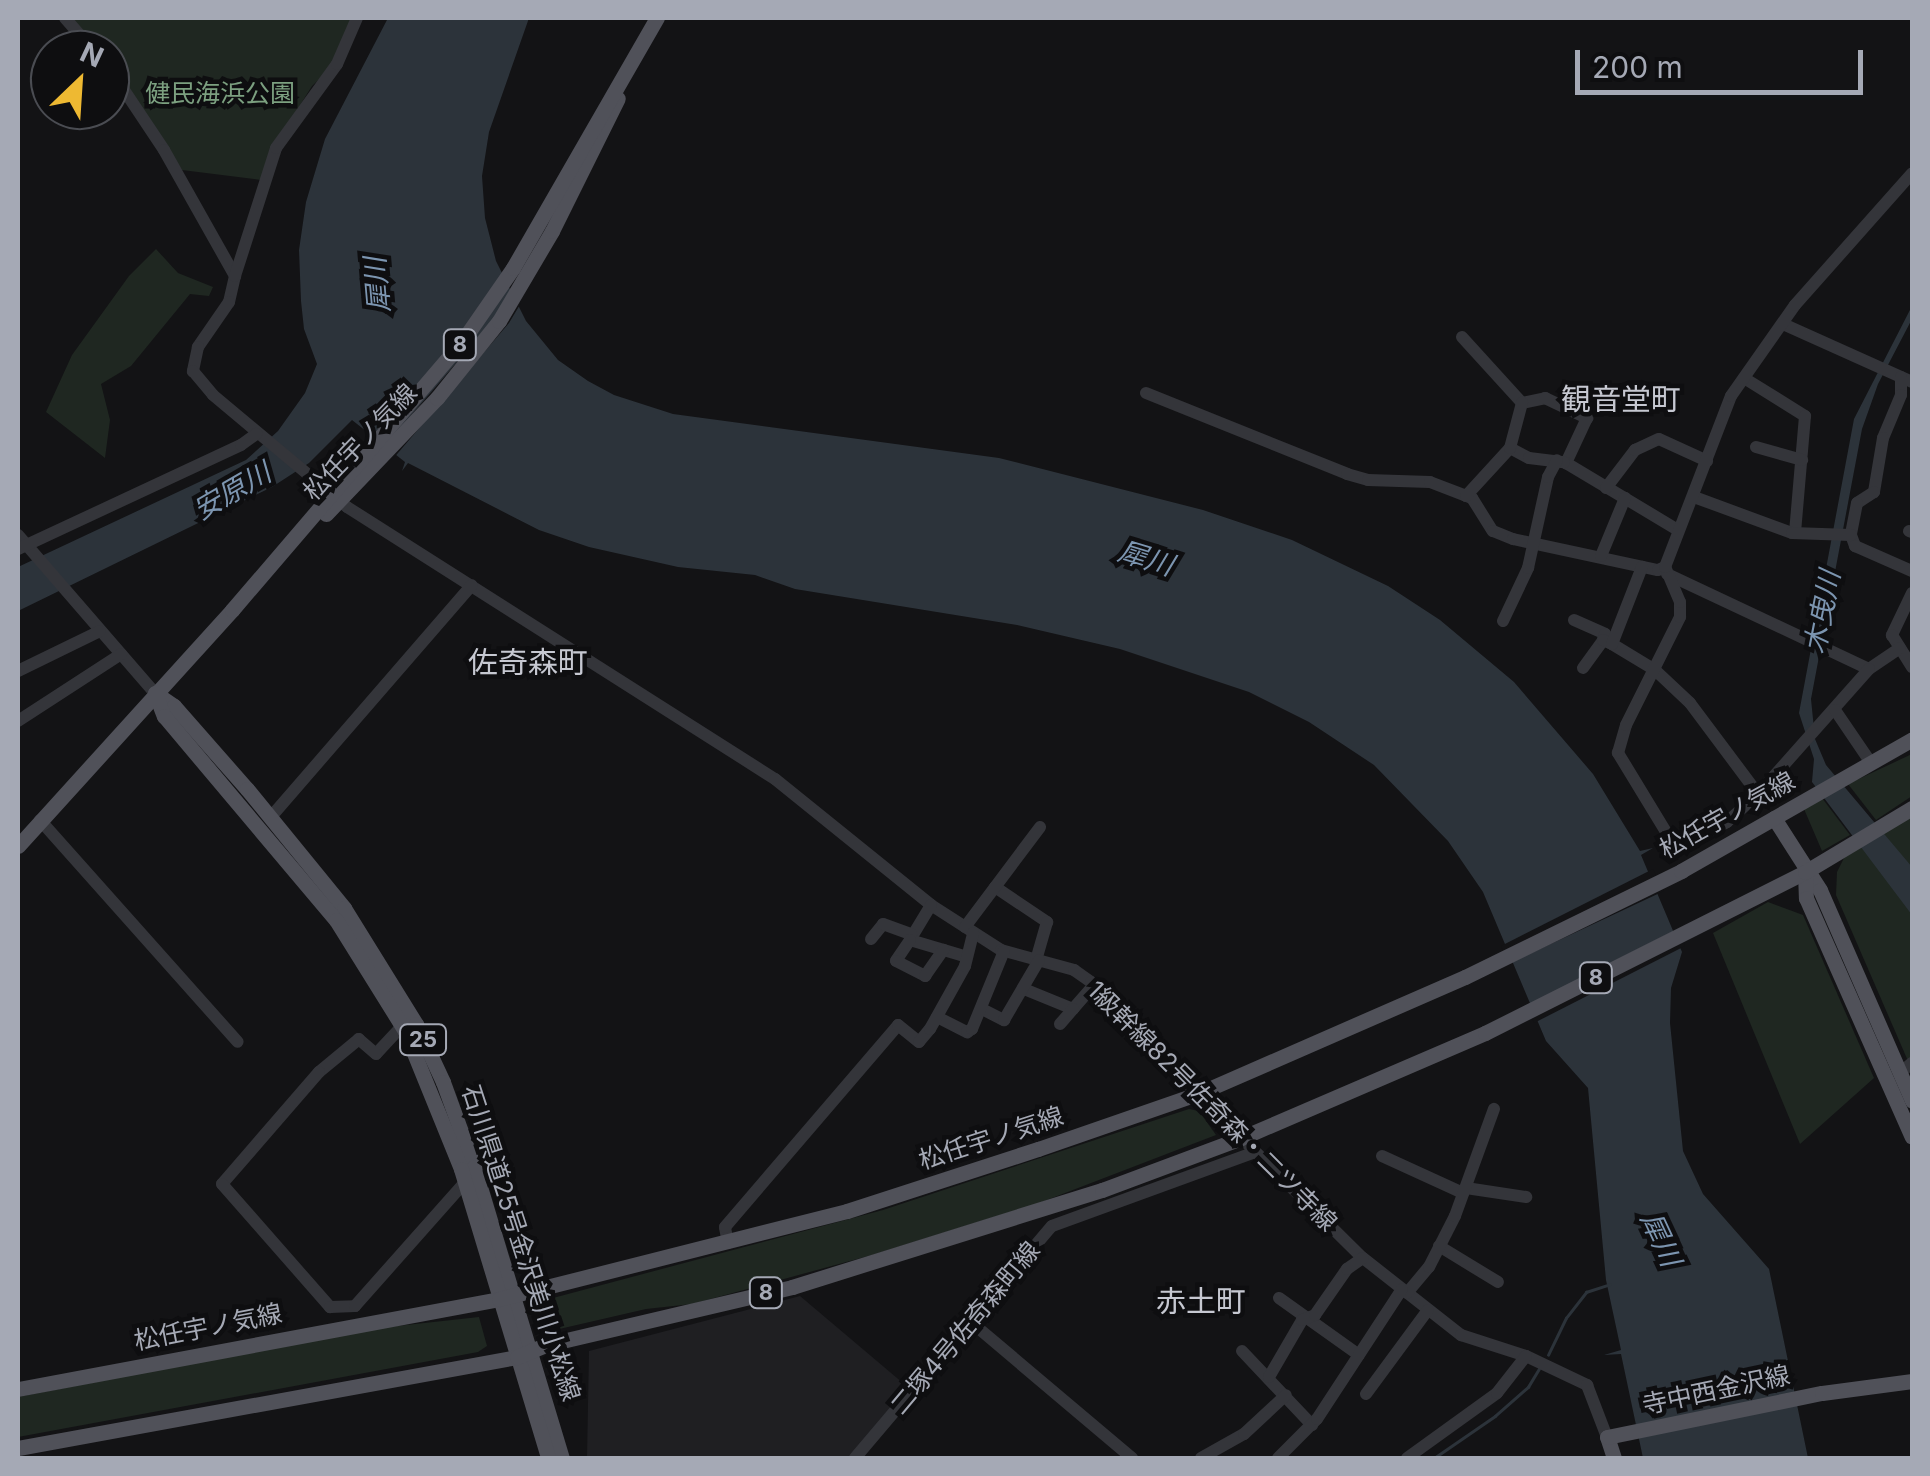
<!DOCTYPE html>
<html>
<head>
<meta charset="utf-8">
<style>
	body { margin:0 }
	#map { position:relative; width:1930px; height:1476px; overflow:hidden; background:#131315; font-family:Inter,"Noto Sans JP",sans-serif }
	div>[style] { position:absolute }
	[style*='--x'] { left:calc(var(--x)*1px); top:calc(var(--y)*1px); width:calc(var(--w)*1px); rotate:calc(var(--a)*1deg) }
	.built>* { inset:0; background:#1f1f22 }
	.green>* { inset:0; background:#1f2721 }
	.water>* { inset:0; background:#2c333a }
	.pier>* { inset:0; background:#131315 }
	.stream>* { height:2.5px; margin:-1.25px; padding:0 1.25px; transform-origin:1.25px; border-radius:1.25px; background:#2c333a }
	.minor>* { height:12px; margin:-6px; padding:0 6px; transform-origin:6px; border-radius:6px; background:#34353a }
	.major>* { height:15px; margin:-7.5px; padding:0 7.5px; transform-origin:7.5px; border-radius:7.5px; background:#505159 }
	span { translate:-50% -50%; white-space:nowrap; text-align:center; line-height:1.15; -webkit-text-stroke:9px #0e0e10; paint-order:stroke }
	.shield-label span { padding:2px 8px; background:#0e0e10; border:2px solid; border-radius:8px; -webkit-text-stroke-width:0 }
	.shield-label { font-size:22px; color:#a5a9b5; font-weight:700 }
	.park-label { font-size:25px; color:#7ca080 }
	.street-label { font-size:25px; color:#a5a9b5 }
	.water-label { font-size:28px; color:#7c95b0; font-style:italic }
	.quarter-label { font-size:30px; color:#c6c8d1 }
	.frame { position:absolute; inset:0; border:20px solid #a5a9b5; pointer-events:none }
	.north { position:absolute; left:30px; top:30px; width:100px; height:100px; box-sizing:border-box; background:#0e0e10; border:2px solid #4a4c52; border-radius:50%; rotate:25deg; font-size:28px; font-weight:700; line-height:40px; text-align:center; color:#a5a9b5 }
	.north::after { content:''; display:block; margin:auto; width:35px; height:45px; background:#eeb932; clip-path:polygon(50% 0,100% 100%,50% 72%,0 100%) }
	.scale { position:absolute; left:1575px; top:50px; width:288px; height:45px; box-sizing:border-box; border:5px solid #a5a9b5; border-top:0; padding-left:12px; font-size:30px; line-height:35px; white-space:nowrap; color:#a5a9b5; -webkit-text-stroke:8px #0e0e10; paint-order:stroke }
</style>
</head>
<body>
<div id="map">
	<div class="built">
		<div style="clip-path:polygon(800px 1296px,910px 1389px,851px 1458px,587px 1458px,589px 1351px)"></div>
	</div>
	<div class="green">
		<div style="clip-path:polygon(70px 18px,354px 18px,334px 65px,312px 86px,273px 148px,261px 180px,182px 170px,110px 64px,110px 50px,99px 50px)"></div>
		<div style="clip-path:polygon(156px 249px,178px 273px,213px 287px,209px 296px,190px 294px,131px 366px,101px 384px,110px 420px,105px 458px,46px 412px,72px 355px,129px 276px)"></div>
		<div style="clip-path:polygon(1912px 754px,1912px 796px,1876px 820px,1848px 784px)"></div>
		<div style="clip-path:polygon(1822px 798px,1850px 835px,1822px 851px,1804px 809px)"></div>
		<div style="clip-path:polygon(1912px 813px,1912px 1058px,1908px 1061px,1836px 895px,1837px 872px,1847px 852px)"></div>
		<div style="clip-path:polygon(1768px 902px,1803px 915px,1874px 1078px,1800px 1144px,1713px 933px)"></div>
		<div style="clip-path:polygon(1189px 1109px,1199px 1111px,1216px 1135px,1039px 1203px,872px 1255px,692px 1304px,646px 1309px,555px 1330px,547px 1328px,538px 1302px,883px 1210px)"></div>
		<div style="clip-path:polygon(479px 1317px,487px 1346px,478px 1352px,18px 1437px,18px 1397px,370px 1329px)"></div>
	</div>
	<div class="water">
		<div style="clip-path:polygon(388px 18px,529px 18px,489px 132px,482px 176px,485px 218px,496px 261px,526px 321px,558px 360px,588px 381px,614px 395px,673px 414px,999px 458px,1203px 510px,1292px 540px,1388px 586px,1440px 620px,1514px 682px,1593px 774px,1640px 851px,1653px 848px,1641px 855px,1682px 952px,1671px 988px,1670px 1023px,1683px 1151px,1703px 1194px,1769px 1269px,1808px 1458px,1643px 1458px,1621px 1354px,1604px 1355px,1621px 1350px,1606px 1280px,1588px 1088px,1546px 1041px,1483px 892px,1448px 841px,1374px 765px,1309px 722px,1249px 692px,1120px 649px,1017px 625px,795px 589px,755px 575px,678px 567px,589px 547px,539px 530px,408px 463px,402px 471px,405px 462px,352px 420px,309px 463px,272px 487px,18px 611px,18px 567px,246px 460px,278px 431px,305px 393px,317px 364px,304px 329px,301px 301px,299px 250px,306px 202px,325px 139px)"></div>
		<div style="clip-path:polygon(1912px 306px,1912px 319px,1878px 384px,1862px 429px,1811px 699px,1815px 739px,1826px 765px,1912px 867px,1912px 915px,1812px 782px,1814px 759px,1799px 713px,1854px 419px)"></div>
	</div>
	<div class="pier">
		<div style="clip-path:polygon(514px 288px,521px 303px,509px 323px,392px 460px,382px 449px,495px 318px)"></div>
		<div style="clip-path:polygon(1653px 869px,1664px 891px,1508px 964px,1501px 946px)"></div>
		<div style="clip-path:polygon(1678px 929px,1685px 946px,1534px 1023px,1526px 1006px)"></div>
	</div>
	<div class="stream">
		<div style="--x:1548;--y:1355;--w:41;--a:-64.1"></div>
		<div style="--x:1566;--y:1318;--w:33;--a:-52"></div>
		<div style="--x:1586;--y:1292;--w:25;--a:-18"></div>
		<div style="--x:1434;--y:1458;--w:74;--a:-34.5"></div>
		<div style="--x:1495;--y:1416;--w:44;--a:-41.3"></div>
		<div style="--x:1528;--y:1387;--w:21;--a:-59"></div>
	</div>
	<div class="minor">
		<div style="--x:65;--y:18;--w:43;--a:48.8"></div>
		<div style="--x:110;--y:69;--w:97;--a:56.3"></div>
		<div style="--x:164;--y:150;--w:145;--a:60.6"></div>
		<div style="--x:235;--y:276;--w:27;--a:103"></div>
		<div style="--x:229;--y:302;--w:55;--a:124.6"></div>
		<div style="--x:198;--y:347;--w:25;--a:102"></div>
		<div style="--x:193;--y:371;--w:31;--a:50"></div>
		<div style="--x:213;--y:395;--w:175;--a:39.9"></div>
		<div style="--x:347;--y:507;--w:507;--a:32.44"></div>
		<div style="--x:775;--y:779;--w:201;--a:38.9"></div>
		<div style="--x:931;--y:905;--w:83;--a:32.7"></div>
		<div style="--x:1001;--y:950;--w:76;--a:15.3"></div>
		<div style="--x:1074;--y:970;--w:21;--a:35"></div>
		<div style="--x:1091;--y:982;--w:154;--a:46.6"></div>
		<div style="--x:1197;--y:1094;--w:233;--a:44.7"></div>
		<div style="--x:1363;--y:1258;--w:125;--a:38.2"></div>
		<div style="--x:1461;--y:1335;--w:68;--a:17.9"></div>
		<div style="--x:1526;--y:1356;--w:68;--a:25.4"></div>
		<div style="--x:1587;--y:1385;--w:56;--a:69"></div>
		<div style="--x:235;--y:276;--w:134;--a:-72.2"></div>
		<div style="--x:276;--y:148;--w:104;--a:-54"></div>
		<div style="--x:337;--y:64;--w:50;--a:-66.5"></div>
		<div style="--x:1783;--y:324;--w:141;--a:24.2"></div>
		<div style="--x:1462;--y:337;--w:89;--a:47.7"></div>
		<div style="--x:1901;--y:377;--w:18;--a:90"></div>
		<div style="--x:1901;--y:395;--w:47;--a:112.7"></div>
		<div style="--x:1883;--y:438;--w:55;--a:99.5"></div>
		<div style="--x:1874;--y:492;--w:20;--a:147"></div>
		<div style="--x:1857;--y:503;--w:33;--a:101"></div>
		<div style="--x:1851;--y:535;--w:12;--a:70"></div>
		<div style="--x:1855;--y:546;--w:62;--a:23.7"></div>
		<div style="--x:1744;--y:378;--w:72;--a:31.9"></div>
		<div style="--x:1805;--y:416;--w:117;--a:94.9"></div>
		<div style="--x:1146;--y:393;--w:217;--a:21.9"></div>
		<div style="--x:1347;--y:474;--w:22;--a:16"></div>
		<div style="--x:1368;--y:480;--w:62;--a:1.8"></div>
		<div style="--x:1430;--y:482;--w:45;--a:20.9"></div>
		<div style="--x:1472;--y:498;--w:39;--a:58"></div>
		<div style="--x:1493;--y:531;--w:22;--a:22"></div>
		<div style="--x:1513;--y:539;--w:148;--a:12.1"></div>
		<div style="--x:1658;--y:570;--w:8;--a:-23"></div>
		<div style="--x:1522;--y:403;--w:24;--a:-12"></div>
		<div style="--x:1545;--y:398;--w:47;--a:25.5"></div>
		<div style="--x:1587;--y:418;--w:50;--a:115"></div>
		<div style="--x:1566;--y:463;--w:131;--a:30.9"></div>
		<div style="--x:1756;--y:447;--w:48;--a:15.8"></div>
		<div style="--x:1510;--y:448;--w:21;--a:28"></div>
		<div style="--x:1529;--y:458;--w:35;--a:7"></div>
		<div style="--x:1606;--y:488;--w:48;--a:-52.7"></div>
		<div style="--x:1635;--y:450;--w:26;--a:-25"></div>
		<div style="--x:1659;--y:439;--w:53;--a:24.6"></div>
		<div style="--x:1466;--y:496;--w:65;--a:-47.5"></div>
		<div style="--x:1510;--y:448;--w:47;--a:-75.1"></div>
		<div style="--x:1694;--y:497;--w:104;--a:20.2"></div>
		<div style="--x:1792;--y:533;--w:59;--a:1.9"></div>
		<div style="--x:1909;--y:531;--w:3;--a:18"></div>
		<div style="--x:18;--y:535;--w:209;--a:49.1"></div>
		<div style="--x:18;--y:549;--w:246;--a:-25"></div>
		<div style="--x:241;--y:445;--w:19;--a:-36"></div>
		<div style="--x:1601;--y:556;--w:63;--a:-67.5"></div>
		<div style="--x:1667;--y:574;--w:223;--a:25.2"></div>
		<div style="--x:1912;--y:593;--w:47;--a:115.5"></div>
		<div style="--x:1892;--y:635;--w:38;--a:58"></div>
		<div style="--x:1574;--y:620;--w:34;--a:24"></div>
		<div style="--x:1605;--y:634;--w:6;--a:108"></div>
		<div style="--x:1503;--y:621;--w:59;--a:-64.7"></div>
		<div style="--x:1528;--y:568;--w:93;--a:-77.6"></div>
		<div style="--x:1548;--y:477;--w:19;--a:-62"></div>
		<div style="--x:1612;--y:644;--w:50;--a:31.2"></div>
		<div style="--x:1655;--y:670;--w:48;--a:43.3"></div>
		<div style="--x:1690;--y:703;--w:114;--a:53.2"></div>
		<div style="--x:1900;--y:648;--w:37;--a:146"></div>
		<div style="--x:1869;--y:669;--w:167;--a:131.6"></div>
		<div style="--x:1758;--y:794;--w:42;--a:137.9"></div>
		<div style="--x:1727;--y:822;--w:57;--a:150.8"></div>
		<div style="--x:1677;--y:850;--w:114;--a:-121.3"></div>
		<div style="--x:1618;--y:753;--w:29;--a:-74"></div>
		<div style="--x:1626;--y:725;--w:121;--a:-63.4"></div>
		<div style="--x:1680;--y:617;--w:15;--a:-90"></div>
		<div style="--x:1680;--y:602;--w:38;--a:-113"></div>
		<div style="--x:1665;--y:567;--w:183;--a:-68.9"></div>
		<div style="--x:1731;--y:396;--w:111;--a:-54.9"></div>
		<div style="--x:1795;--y:305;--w:176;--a:-48.4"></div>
		<div style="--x:1583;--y:668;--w:34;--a:-54"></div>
		<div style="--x:1603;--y:640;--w:10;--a:24"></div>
		<div style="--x:1612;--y:644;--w:83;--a:-68.7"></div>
		<div style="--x:18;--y:671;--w:91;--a:-26"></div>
		<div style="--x:1835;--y:710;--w:64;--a:55.8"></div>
		<div style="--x:18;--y:721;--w:123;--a:-33"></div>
		<div style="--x:270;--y:818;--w:308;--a:-49.1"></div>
		<div style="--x:40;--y:820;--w:297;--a:48.3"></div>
		<div style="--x:995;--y:887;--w:63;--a:33.9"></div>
		<div style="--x:1047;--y:922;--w:40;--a:106"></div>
		<div style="--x:931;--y:905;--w:41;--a:121"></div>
		<div style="--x:910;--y:940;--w:59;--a:16.6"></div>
		<div style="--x:965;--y:927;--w:125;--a:-53.1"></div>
		<div style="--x:871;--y:939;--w:19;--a:-51"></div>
		<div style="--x:883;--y:924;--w:30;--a:20"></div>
		<div style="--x:910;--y:940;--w:25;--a:124"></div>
		<div style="--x:896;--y:961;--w:33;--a:27"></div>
		<div style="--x:925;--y:976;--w:32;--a:-55"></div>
		<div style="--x:1024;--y:989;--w:53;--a:22.2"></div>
		<div style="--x:1073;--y:1009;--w:32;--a:-49"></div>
		<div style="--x:982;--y:1009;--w:25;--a:27"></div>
		<div style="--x:1004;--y:1020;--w:69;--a:-59.7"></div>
		<div style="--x:937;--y:1017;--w:34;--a:27"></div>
		<div style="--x:967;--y:1032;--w:6;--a:-31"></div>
		<div style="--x:972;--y:1029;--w:84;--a:-67.7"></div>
		<div style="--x:1060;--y:1024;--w:20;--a:-49"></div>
		<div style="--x:402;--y:1026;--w:38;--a:133"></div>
		<div style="--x:376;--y:1054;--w:23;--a:-139"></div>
		<div style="--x:359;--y:1039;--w:52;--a:140.5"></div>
		<div style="--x:319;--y:1072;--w:148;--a:130.9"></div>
		<div style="--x:222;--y:1184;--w:164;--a:48.7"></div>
		<div style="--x:330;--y:1307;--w:25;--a:-2"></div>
		<div style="--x:355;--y:1306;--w:166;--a:-48.4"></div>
		<div style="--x:1900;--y:1073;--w:16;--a:-40"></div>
		<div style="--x:1382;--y:1156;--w:89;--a:24.6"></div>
		<div style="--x:1466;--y:1188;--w:61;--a:8.5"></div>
		<div style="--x:728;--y:1243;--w:16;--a:-101"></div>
		<div style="--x:725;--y:1227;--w:266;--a:-49.4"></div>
		<div style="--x:898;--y:1025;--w:27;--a:39"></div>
		<div style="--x:919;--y:1042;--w:17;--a:-50"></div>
		<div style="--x:930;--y:1029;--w:72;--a:-60.9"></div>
		<div style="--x:965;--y:966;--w:34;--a:-76"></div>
		<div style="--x:1439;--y:1246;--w:69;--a:31.4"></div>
		<div style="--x:1407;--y:1293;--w:34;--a:-50"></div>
		<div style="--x:1429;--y:1267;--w:57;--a:-63"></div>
		<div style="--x:1455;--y:1216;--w:114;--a:-70"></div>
		<div style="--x:1279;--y:1298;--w:98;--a:35.5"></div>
		<div style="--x:971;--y:1322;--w:211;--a:40.2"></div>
		<div style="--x:1242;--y:1351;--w:102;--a:46.6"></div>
		<div style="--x:1269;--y:1377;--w:66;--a:-59.9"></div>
		<div style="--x:1302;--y:1320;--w:14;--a:-21"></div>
		<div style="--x:1315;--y:1315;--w:56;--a:-55.2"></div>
		<div style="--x:1347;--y:1269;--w:19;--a:-35"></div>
		<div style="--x:1366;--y:1394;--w:104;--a:-53.6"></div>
		<div style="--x:855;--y:1458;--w:304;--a:-49.7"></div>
		<div style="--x:1052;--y:1226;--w:216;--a:-20"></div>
		<div style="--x:1201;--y:1458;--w:49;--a:-29.2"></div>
		<div style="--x:1244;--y:1434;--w:57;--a:-42.9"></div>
		<div style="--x:1278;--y:1458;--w:55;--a:-45"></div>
		<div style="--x:1317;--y:1419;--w:155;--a:-56.8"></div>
		<div style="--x:1407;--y:1458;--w:111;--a:-35.8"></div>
		<div style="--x:1497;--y:1393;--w:47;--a:-51.9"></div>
	</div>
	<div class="major">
		<div style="--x:326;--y:514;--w:161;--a:-46.3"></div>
		<div style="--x:437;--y:398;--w:99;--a:-51.2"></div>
		<div style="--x:499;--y:321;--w:104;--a:-59.5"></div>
		<div style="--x:552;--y:231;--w:148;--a:-63.6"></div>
		<div style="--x:155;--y:693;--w:23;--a:34"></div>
		<div style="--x:174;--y:706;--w:111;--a:48.7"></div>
		<div style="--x:247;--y:789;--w:154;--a:50.8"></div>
		<div style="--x:344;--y:908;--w:137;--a:58.2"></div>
		<div style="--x:416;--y:1024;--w:64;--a:65"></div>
		<div style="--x:443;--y:1082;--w:90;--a:70"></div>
		<div style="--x:474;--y:1167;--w:304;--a:73.2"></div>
		<div style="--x:155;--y:693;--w:25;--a:69"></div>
		<div style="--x:164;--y:716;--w:267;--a:49.9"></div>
		<div style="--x:336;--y:920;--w:131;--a:58.1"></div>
		<div style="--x:405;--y:1031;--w:149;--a:67.9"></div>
		<div style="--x:461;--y:1169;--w:302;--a:73.2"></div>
		<div style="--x:1774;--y:818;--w:85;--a:57.4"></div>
		<div style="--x:1820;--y:890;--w:230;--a:66.4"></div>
		<div style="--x:18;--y:846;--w:319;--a:-47.8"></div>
		<div style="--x:232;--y:610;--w:352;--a:-49.4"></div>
		<div style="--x:461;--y:343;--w:91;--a:-55.3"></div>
		<div style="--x:513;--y:268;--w:289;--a:-60.1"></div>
		<div style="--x:1805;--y:872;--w:26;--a:88"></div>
		<div style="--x:1806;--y:898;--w:261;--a:66.1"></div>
		<div style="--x:18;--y:1389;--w:489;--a:-10.6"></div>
		<div style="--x:499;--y:1299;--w:359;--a:-14.2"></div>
		<div style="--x:847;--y:1211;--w:201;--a:-18"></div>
		<div style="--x:1038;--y:1149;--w:168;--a:-19.1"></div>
		<div style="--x:1197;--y:1094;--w:292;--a:-23.6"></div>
		<div style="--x:1465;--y:977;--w:241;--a:-26.1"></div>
		<div style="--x:1681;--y:871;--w:266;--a:-29.7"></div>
		<div style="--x:18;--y:1448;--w:507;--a:-10.34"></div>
		<div style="--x:517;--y:1357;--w:30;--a:-23"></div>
		<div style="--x:545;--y:1345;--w:254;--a:-13.2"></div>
		<div style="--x:792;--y:1287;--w:325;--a:-17.4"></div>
		<div style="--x:1102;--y:1190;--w:148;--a:-20.5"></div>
		<div style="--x:1241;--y:1138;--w:266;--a:-23.3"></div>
		<div style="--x:1485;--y:1033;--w:358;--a:-26.7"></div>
		<div style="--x:1805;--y:872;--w:125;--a:-30.9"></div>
		<div style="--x:1614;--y:1458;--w:22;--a:-108"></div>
		<div style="--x:1607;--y:1437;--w:219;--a:-11.6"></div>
		<div style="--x:1822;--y:1393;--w:91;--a:-7.6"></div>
	</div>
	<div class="shield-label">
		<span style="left:460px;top:345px">8</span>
		<span style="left:1596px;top:978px">8</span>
		<span style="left:423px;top:1040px">25</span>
		<span style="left:766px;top:1293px">8</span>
	</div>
	<div class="park-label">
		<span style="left:220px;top:93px">健民海浜公園</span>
	</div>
	<div class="street-label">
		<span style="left:360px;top:442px;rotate:-46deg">松任宇ノ気線</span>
		<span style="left:1727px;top:815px;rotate:-29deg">松任宇ノ気線</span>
		<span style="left:1212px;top:1106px;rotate:45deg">1級幹線82号佐奇森・二ツ寺線</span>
		<span style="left:991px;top:1138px;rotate:-18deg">松任宇ノ気線</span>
		<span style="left:521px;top:1243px;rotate:72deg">石川県道25号金沢美川小松線</span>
		<span style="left:208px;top:1327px;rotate:-11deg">松任宇ノ気線</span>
		<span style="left:965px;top:1328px;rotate:-50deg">二塚4号佐奇森町線</span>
		<span style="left:1716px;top:1390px;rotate:-12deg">寺中西金沢線</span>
	</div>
	<div class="water-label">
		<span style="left:377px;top:285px;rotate:-95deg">犀川</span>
		<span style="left:232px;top:491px;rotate:-30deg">安原川</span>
		<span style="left:1146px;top:558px;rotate:17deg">犀川</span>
		<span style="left:1822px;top:612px;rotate:-79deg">木曳川</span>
		<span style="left:1661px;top:1239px;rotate:65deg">犀川</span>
	</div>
	<div class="quarter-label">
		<span style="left:1621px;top:399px">観音堂町</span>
		<span style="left:528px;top:662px">佐奇森町</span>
		<span style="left:1201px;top:1301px">赤土町</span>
	</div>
	<div class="frame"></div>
	<div class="north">N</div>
	<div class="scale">200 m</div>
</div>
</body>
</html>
